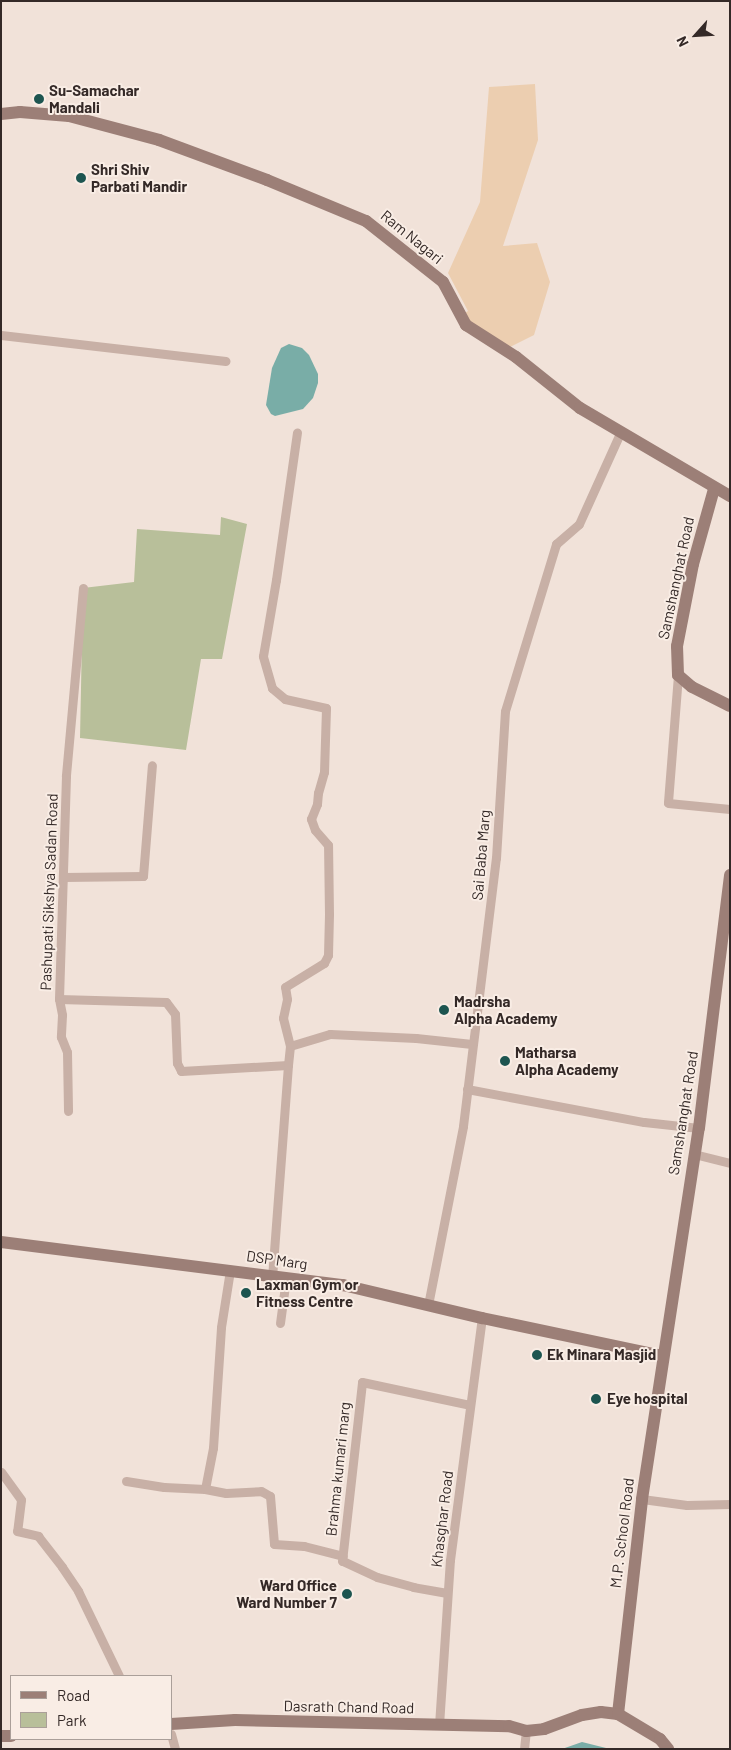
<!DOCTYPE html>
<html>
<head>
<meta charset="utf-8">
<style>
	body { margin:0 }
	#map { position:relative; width:731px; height:1750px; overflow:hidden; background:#f1e2d9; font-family:Barlow,sans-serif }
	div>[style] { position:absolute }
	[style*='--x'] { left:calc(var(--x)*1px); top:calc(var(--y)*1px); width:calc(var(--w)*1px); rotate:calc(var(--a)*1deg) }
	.green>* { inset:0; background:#b8bf9a }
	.sand>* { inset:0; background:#ecceb0 }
	.water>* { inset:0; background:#79ada7 }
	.street>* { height:9px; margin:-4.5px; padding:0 4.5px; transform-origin:4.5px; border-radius:4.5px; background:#c8b0a6 }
	.secondary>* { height:12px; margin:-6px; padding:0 6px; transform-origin:6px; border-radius:6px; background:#9c7f77 }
	.dots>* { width:14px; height:14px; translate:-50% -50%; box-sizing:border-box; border:2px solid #f9ede5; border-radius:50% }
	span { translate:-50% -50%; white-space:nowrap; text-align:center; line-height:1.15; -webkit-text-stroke:4px #f9ede5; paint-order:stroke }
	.poi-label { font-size:15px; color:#342927; font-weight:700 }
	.left { translate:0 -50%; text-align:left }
	.right { translate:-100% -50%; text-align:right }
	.street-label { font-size:15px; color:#342927 }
	.frame { position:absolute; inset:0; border:2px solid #342927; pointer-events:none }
	.legend { position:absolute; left:10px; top:1675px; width:162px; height:65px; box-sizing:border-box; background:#f9ede5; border:1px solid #aa9f99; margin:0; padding:6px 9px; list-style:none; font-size:15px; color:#342927 }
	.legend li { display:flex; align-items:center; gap:10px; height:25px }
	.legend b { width:25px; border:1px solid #aa9f99 }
	.north { position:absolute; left:671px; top:10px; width:50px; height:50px; -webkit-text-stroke:4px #f9ede5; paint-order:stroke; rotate:244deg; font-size:14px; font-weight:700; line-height:20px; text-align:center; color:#342927 }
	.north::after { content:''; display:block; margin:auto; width:18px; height:22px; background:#342927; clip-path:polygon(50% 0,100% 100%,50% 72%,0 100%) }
</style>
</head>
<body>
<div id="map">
	<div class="green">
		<div style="clip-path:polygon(221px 517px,247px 524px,222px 659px,201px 659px,186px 750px,80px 738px,83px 588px,134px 582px,137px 529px,220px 535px)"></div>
	</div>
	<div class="sand">
		<div style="clip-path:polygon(535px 84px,538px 140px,503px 246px,537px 243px,550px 282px,534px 335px,510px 347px,460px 316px,468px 311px,448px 273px,480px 202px,489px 87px)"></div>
	</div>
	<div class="water">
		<div style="clip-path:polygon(289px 344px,302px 348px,309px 355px,318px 374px,318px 383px,313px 398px,303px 409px,275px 416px,271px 414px,266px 405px,272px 368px,281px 348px)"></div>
		<div style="clip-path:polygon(582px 1742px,610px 1749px,562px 1749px)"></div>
	</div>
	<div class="street">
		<div style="--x:1;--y:335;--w:226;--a:6.6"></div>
		<div style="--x:83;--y:588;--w:189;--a:95.2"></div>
		<div style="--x:66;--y:776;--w:223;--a:91.8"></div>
		<div style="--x:59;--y:999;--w:107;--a:1.6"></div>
		<div style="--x:166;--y:1002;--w:15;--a:53"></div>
		<div style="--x:175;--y:1014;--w:49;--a:87.7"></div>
		<div style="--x:177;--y:1063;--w:9;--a:63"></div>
		<div style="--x:181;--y:1071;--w:107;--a:-3.2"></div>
		<div style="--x:288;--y:1065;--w:212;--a:94.3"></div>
		<div style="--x:678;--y:675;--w:128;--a:94.5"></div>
		<div style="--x:668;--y:803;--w:62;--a:5.5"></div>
		<div style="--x:64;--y:877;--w:79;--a:-0.7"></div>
		<div style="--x:143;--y:876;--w:111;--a:-85.4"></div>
		<div style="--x:59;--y:999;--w:16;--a:79"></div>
		<div style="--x:62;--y:1015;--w:22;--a:93"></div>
		<div style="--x:61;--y:1037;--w:16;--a:68"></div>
		<div style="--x:67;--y:1052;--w:59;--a:89"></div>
		<div style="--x:290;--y:1046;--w:29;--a:-104"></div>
		<div style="--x:283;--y:1018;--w:19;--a:-78"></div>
		<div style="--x:287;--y:999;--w:12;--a:-99"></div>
		<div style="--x:285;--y:987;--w:46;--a:-31.6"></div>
		<div style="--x:324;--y:963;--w:9;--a:-63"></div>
		<div style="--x:328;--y:955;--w:41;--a:-88.6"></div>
		<div style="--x:329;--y:914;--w:69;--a:-90.8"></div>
		<div style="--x:328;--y:845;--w:20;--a:-131"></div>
		<div style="--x:315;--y:830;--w:12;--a:-110"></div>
		<div style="--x:311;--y:819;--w:16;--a:-68"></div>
		<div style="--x:317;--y:804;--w:11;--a:-85"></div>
		<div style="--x:318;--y:793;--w:22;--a:-74"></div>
		<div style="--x:324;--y:772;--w:64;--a:-88.2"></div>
		<div style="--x:326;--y:708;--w:42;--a:-167.6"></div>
		<div style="--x:285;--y:699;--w:17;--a:-140"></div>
		<div style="--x:272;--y:688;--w:33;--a:-106"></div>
		<div style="--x:263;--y:656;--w:77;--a:-80.3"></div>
		<div style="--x:276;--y:580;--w:149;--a:-81.9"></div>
		<div style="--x:288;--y:1065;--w:19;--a:-84"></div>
		<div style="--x:290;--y:1046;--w:42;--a:-16.7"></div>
		<div style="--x:330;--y:1034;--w:86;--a:2.7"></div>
		<div style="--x:416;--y:1038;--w:56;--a:6.1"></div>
		<div style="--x:467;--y:1089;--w:180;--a:10.6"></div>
		<div style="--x:644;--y:1122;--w:55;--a:6.2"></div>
		<div style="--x:694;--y:1154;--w:37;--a:14"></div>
		<div style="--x:428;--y:1305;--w:182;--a:-78.9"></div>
		<div style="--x:463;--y:1126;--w:270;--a:-83"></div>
		<div style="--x:496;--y:858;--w:147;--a:-86.5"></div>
		<div style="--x:505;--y:711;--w:175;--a:-73"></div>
		<div style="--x:556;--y:544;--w:30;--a:-41"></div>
		<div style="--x:579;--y:524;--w:102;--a:-65.7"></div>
		<div style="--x:280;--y:1323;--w:45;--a:-82.4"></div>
		<div style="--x:1;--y:1472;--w:34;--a:54"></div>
		<div style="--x:21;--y:1500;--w:31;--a:97"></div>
		<div style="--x:17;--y:1531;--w:22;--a:13"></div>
		<div style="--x:38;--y:1536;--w:39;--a:52"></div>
		<div style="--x:62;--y:1567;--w:29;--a:56"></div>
		<div style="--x:78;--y:1591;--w:94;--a:64.2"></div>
		<div style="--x:126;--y:1481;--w:38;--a:9"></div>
		<div style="--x:164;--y:1487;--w:41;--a:2.8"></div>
		<div style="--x:205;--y:1489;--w:42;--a:-79"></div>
		<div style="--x:213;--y:1448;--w:121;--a:-86.2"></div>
		<div style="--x:221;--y:1327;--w:58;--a:-81"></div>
		<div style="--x:205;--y:1489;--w:21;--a:11"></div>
		<div style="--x:226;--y:1493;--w:35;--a:-3"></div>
		<div style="--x:261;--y:1491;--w:10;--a:29"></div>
		<div style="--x:270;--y:1496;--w:48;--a:85.2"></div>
		<div style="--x:274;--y:1544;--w:30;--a:4"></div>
		<div style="--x:304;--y:1546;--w:40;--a:14.4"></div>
		<div style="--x:642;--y:1499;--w:45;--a:7.6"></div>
		<div style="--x:687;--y:1505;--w:43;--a:-1.3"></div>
		<div style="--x:447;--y:1593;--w:34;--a:-170"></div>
		<div style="--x:414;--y:1587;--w:38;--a:-165"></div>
		<div style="--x:377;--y:1577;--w:38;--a:-155"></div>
		<div style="--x:342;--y:1561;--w:180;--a:-83.6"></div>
		<div style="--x:362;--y:1382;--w:110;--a:12"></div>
		<div style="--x:439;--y:1725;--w:165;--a:-86.2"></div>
		<div style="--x:450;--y:1560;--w:244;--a:-82.5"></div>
		<div style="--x:171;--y:1734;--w:16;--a:75"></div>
		<div style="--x:524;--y:1749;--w:18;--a:-84"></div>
	</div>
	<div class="secondary">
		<div style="--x:1;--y:114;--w:19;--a:-6"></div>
		<div style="--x:20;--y:112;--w:49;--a:4.7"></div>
		<div style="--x:69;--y:116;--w:93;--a:14.9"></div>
		<div style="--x:159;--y:140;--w:115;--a:20.3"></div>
		<div style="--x:267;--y:180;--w:107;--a:22.5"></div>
		<div style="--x:366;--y:221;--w:98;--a:38.4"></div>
		<div style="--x:443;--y:282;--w:49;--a:61.9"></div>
		<div style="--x:466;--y:325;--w:59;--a:32.6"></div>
		<div style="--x:516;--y:357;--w:82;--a:38.6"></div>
		<div style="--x:580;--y:408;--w:174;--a:30.4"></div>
		<div style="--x:714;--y:489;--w:78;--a:105.6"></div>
		<div style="--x:693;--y:564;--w:84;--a:101"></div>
		<div style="--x:677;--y:646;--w:29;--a:88"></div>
		<div style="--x:678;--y:675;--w:18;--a:41"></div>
		<div style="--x:692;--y:687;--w:42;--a:26.6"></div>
		<div style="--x:1;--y:1242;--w:345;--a:7.2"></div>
		<div style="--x:343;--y:1285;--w:143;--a:13.4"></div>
		<div style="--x:482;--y:1318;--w:185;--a:11.9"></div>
		<div style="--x:618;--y:1714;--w:216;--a:-83.6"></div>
		<div style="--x:642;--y:1499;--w:375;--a:-81.3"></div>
		<div style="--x:699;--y:1128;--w:255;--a:-83"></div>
		<div style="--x:171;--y:1724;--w:64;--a:-3.6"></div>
		<div style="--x:235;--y:1720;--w:274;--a:1.3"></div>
		<div style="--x:509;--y:1726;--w:18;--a:16"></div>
		<div style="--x:526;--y:1731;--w:18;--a:-6"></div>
		<div style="--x:544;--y:1729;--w:40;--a:-20.2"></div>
		<div style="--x:582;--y:1715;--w:19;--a:-9"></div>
		<div style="--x:601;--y:1712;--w:17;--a:7"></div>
		<div style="--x:618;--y:1714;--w:49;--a:30.8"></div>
		<div style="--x:660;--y:1739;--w:13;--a:51"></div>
		<div style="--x:1;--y:1736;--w:10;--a:0"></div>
	</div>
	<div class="dots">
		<div style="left:39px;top:99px;background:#1d5550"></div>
		<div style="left:81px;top:178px;background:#1d5550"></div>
		<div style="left:444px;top:1010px;background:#1d5550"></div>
		<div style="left:505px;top:1061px;background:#1d5550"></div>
		<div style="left:246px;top:1293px;background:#1d5550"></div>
		<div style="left:537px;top:1355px;background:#1d5550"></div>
		<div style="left:596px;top:1399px;background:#1d5550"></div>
		<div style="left:347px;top:1594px;background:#1d5550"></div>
	</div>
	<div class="poi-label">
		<span class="left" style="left:49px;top:99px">Su-Samachar<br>Mandali</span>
		<span class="left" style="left:91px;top:178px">Shri Shiv<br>Parbati Mandir</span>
		<span class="left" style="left:454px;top:1010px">Madrsha<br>Alpha Academy</span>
		<span class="left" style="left:515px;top:1061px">Matharsa<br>Alpha Academy</span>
		<span class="left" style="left:256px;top:1293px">Laxman Gym or<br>Fitness Centre</span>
		<span class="left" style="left:547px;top:1355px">Ek Minara Masjid</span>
		<span class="left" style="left:607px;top:1399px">Eye hospital</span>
		<span class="right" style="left:337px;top:1594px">Ward Office<br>Ward Number 7</span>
	</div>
	<div class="street-label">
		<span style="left:412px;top:237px;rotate:39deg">Ram Nagari</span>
		<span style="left:676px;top:578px;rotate:-78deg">Samshanghat Road</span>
		<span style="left:481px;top:855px;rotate:-85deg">Sai Baba Marg</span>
		<span style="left:49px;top:892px;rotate:-88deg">Pashupati Sikshya Sadan Road</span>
		<span style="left:683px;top:1113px;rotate:-81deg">Samshanghat Road</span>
		<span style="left:277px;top:1260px;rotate:8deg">DSP Marg</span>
		<span style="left:338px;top:1469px;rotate:-84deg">Brahma kumari marg</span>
		<span style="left:442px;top:1519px;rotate:-83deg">Khasghar Road</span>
		<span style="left:622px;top:1533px;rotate:-83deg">M.P. School Road</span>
		<span style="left:349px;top:1707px;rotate:1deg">Dasrath Chand Road</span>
	</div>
	<div class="frame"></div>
	<ul class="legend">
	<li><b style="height:6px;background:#9c7f77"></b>Road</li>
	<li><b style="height:14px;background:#b8bf9a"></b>Park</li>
	</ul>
	<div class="north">N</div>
</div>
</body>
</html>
